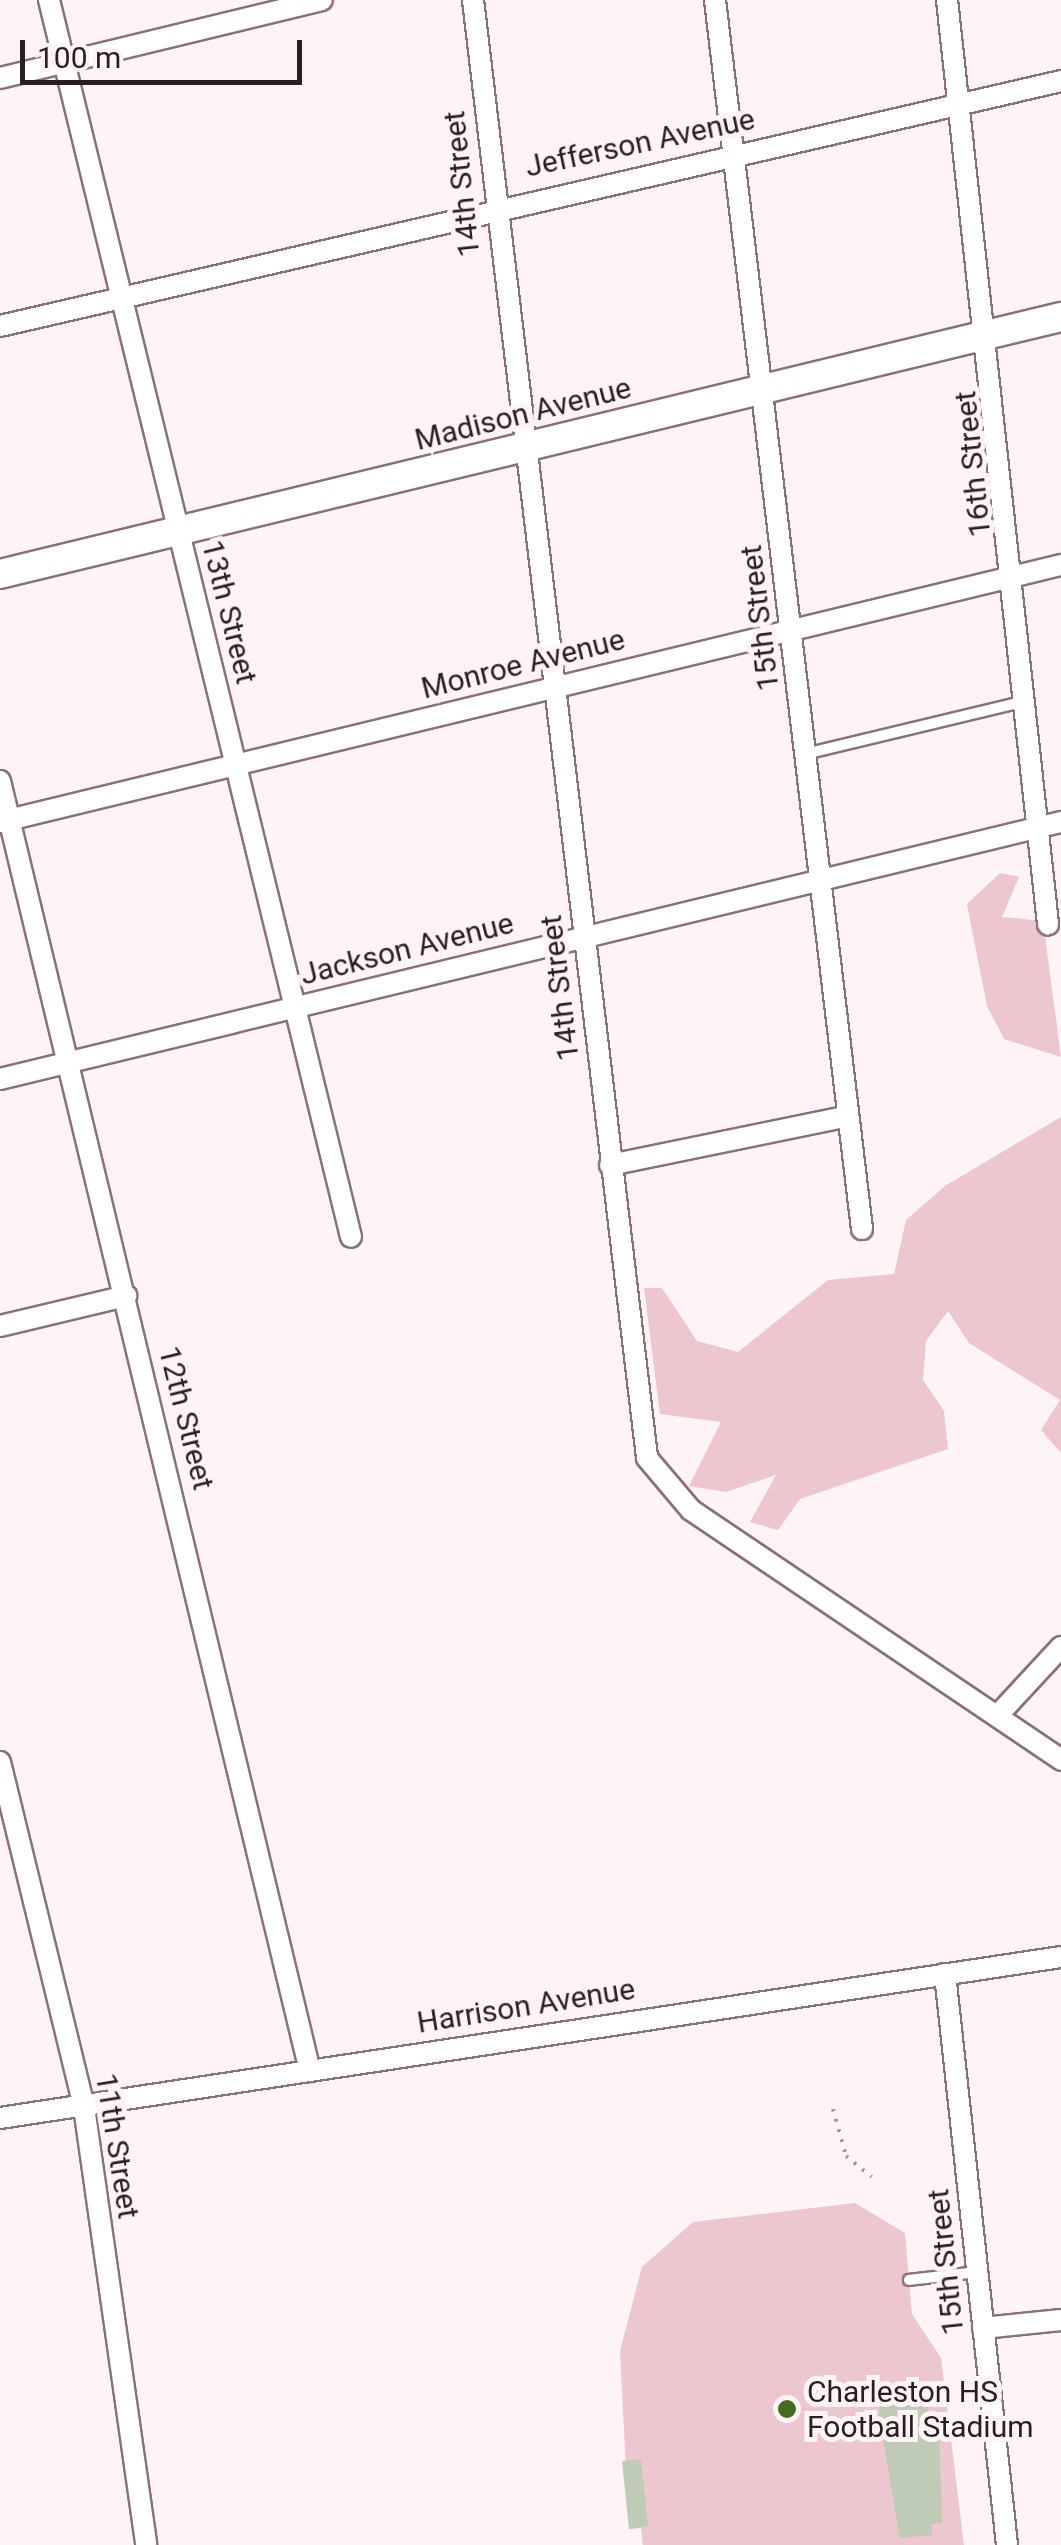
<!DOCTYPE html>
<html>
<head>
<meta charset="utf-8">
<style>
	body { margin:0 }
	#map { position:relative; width:1061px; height:2545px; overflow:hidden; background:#fef3f5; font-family:Roboto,sans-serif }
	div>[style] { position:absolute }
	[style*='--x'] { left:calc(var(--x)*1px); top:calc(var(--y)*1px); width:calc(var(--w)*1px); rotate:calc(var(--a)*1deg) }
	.green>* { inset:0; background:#ecc7d0 }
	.building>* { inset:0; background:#bfcab7 }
	.path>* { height:4px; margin-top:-2px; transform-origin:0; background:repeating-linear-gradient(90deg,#9f9496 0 2.5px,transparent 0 10.5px) }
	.roads { filter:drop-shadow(2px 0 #887177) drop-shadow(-2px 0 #887177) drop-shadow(0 2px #887177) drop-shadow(0 -2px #887177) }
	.lane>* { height:10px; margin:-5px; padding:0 5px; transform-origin:5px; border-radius:5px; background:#fff }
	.street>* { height:20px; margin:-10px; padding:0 10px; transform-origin:10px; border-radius:10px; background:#fff }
	.secondary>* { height:28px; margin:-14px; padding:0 14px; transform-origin:14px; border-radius:14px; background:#fff }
	.dots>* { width:28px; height:28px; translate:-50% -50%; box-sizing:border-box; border:5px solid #fef3f5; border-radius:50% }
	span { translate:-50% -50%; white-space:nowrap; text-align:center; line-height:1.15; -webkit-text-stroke:10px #fef3f5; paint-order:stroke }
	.street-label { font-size:30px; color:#291f21 }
	.poi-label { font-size:30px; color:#291f21 }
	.left { translate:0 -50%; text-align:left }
	.scale { position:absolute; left:20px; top:40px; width:282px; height:45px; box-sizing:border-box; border:5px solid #291f21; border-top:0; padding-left:12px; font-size:30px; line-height:35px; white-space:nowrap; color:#291f21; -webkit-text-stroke:8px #fef3f5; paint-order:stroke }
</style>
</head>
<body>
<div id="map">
	<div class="green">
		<div style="clip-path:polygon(1000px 873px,1019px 877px,1002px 917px,1043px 921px,1061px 1057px,1004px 1039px,987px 1006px,967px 904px)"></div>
		<div style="clip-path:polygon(1061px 1117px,1061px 1453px,1041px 1430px,1060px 1400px,969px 1343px,948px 1311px,926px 1341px,923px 1380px,944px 1411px,948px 1449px,800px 1499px,778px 1530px,750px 1522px,776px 1475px,726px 1492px,689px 1486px,721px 1422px,660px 1414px,644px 1288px,662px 1288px,697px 1341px,738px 1352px,828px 1280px,894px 1274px,906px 1220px,945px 1186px)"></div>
		<div style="clip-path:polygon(855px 2203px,905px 2233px,912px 2314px,941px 2358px,964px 2545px,643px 2545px,641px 2528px,629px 2529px,620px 2351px,642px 2267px,693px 2222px)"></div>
	</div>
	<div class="building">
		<div style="clip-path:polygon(914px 2387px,916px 2397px,927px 2396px,931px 2435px,939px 2434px,942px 2523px,931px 2524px,932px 2535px,900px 2538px,879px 2415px,882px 2391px)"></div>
		<div style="clip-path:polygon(641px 2459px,648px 2526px,629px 2529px,622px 2461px)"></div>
	</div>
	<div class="path">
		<div style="--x:833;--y:2109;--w:49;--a:74.5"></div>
		<div style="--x:846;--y:2156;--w:33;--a:39"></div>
	</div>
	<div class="roads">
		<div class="lane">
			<div style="--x:805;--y:754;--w:227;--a:-13.5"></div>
			<div style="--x:909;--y:2280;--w:68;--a:-6.7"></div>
		</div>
		<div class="street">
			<div style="--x:49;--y:0;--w:1273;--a:76.28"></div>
			<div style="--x:473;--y:0;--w:1468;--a:83.19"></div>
			<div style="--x:647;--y:1458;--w:68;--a:49.8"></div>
			<div style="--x:691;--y:1510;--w:447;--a:34"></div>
			<div style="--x:715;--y:0;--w:1238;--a:83.18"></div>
			<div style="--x:947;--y:0;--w:930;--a:83.76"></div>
			<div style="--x:0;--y:78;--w:331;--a:-13.6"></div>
			<div style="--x:0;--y:326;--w:1089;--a:-13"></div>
			<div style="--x:0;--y:781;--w:1327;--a:76.49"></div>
			<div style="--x:0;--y:822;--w:1092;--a:-13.62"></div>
			<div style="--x:0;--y:1079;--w:1092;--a:-13.62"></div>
			<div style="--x:610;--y:1165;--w:239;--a:-11.6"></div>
			<div style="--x:0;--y:1326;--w:130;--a:-13.4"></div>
			<div style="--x:998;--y:1715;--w:93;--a:-47.2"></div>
			<div style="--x:0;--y:1762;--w:355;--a:76.3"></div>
			<div style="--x:84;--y:2107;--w:442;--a:81.9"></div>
			<div style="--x:945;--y:1974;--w:574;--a:83.8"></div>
			<div style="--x:0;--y:2118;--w:1073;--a:-8.63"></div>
			<div style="--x:983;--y:2328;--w:78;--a:-5.9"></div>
		</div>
		<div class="secondary">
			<div style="--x:0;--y:574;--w:1092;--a:-13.62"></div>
		</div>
	</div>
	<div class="dots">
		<div style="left:787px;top:2409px;background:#456a23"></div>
	</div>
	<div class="street-label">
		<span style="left:640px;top:143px;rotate:-12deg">Jefferson Avenue</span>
		<span style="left:462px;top:184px;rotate:-96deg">14th Street</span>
		<span style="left:523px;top:414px;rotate:-14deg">Madison Avenue</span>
		<span style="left:973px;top:464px;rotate:-96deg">16th Street</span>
		<span style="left:229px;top:612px;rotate:76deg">13th Street</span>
		<span style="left:760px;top:618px;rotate:-97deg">15th Street</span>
		<span style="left:523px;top:664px;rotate:-14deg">Monroe Avenue</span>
		<span style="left:407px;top:949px;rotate:-14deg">Jackson Avenue</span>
		<span style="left:560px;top:988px;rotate:-97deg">14th Street</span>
		<span style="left:186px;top:1418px;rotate:76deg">12th Street</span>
		<span style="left:526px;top:2006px;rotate:-9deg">Harrison Avenue</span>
		<span style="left:117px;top:2146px;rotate:81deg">11th Street</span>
		<span style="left:946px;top:2262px;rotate:-96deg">15th Street</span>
	</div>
	<div class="poi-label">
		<span class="left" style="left:807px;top:2409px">Charleston HS<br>Football Stadium</span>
	</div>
	<div class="scale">100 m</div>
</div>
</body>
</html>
